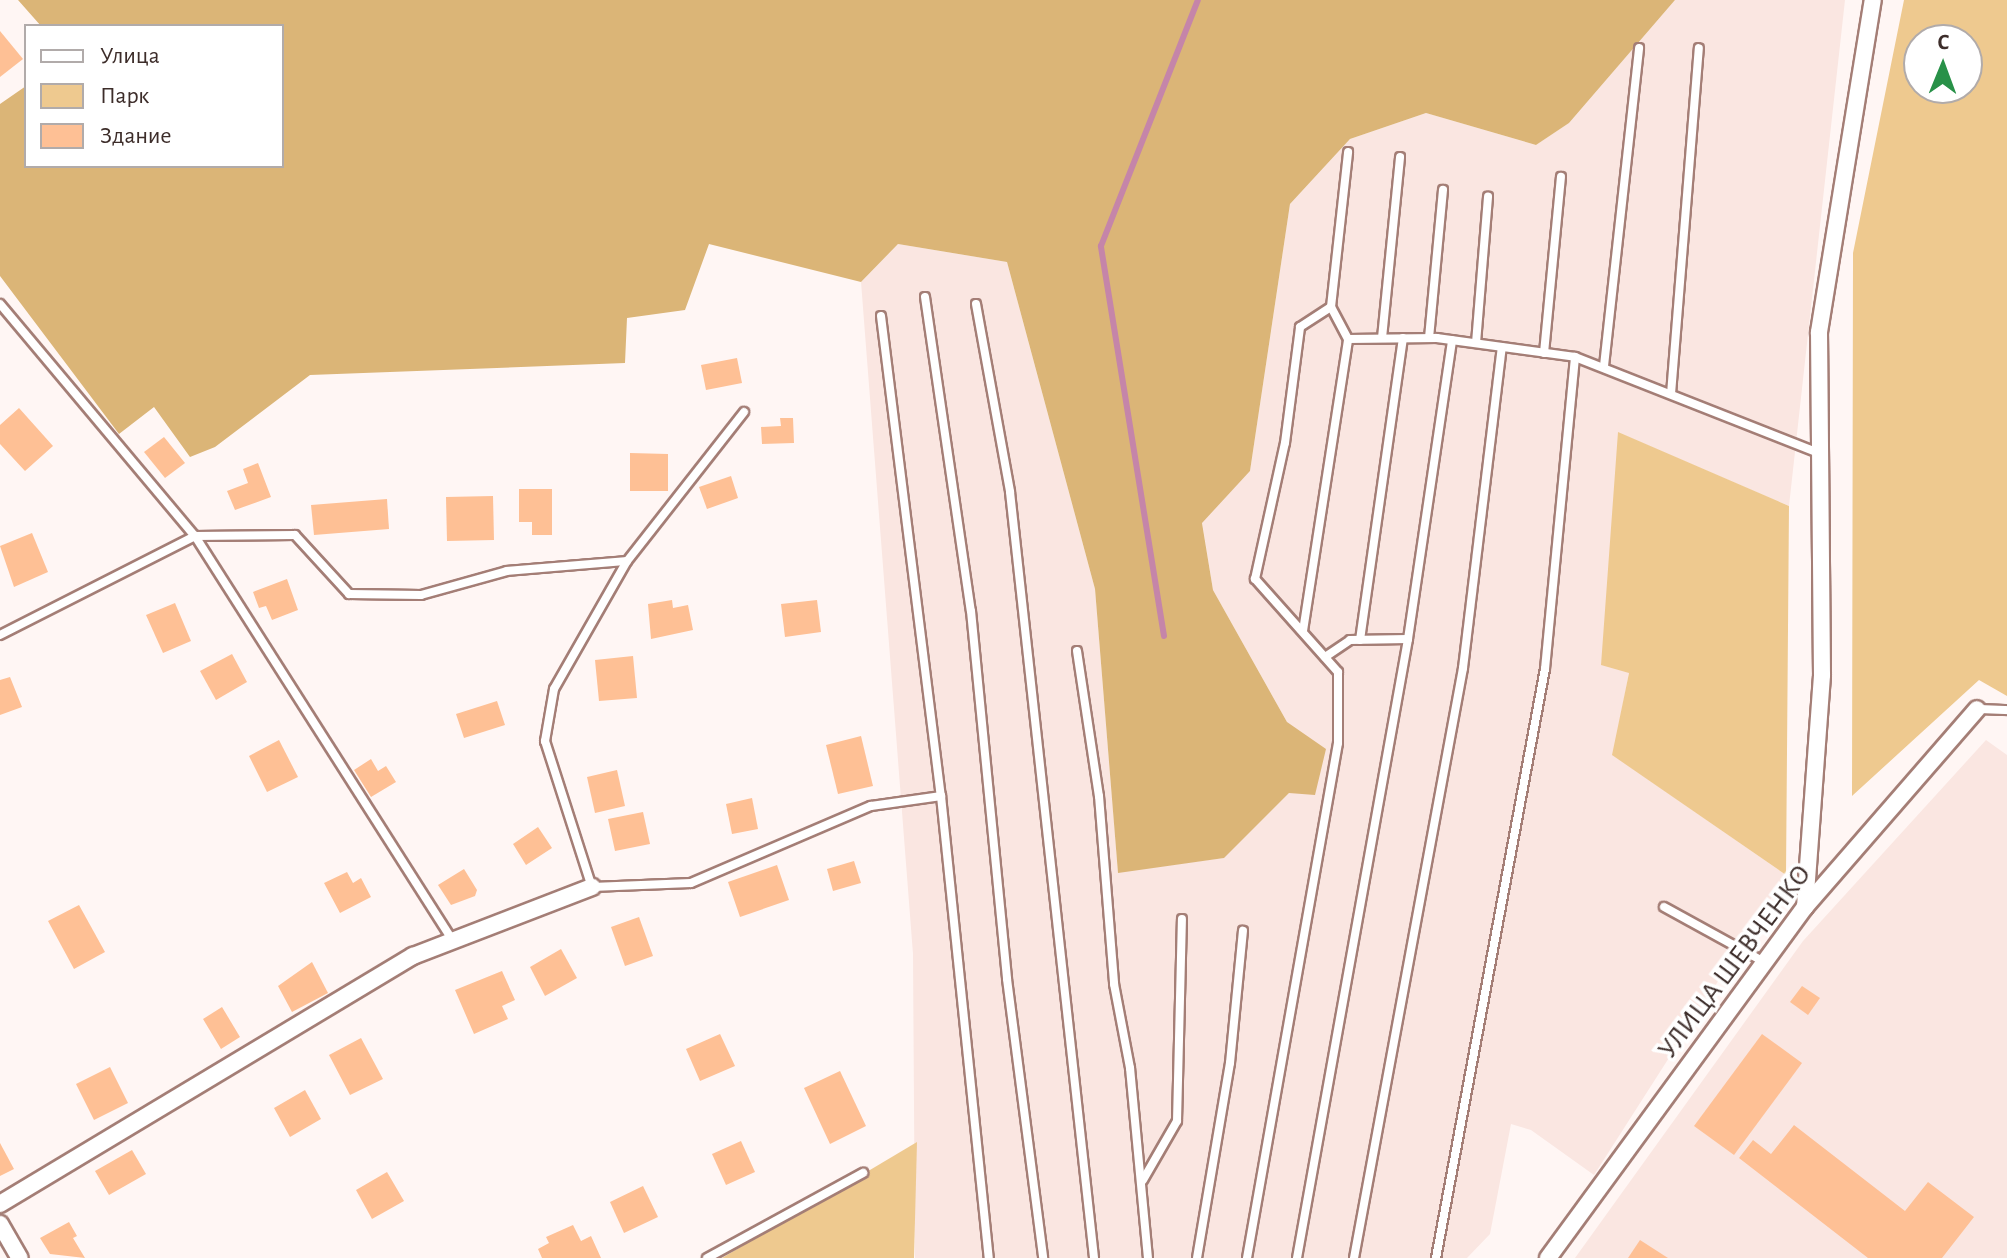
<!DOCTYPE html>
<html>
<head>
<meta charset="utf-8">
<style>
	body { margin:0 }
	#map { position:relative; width:2007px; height:1258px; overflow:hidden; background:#fff6f4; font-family:"Alegreya Sans",sans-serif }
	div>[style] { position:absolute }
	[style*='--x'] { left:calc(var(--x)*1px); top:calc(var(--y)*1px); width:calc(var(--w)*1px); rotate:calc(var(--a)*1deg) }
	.built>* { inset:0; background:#fae6e1 }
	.green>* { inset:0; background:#eec98f }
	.forest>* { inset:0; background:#dbb577 }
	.stream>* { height:6px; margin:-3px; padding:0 3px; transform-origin:3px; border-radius:3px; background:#c585a9 }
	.building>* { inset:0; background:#fec095 }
	.roads { filter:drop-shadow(2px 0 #a47e76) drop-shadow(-2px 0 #a47e76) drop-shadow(0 2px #a47e76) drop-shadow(0 -2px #a47e76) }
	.service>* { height:8px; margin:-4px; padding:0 4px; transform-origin:4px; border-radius:4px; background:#fff }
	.minor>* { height:16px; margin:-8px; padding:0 8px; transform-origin:8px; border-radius:8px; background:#fff }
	span { translate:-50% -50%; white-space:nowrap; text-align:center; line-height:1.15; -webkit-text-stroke:7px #fff; paint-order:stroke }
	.street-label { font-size:28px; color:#3d2d2a }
	.legend { position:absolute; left:24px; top:24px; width:260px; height:144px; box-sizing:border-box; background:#fff; border:2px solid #b1abaa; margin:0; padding:10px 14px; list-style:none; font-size:24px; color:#3d2d2a }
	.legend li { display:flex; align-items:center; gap:16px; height:40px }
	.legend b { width:40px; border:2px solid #b1abaa }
	.north { position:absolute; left:1903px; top:24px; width:80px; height:80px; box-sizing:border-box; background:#fff; border:2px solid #b1abaa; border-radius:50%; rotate:1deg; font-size:22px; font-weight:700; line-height:32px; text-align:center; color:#3d2d2a }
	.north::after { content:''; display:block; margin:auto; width:28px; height:36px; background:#289148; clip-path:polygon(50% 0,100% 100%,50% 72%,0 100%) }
</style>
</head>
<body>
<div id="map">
	<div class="built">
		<div style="clip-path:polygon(1675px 0,1845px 0,1789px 506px,1619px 433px,1629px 673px,1613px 755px,1786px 875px,1594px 1175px,1531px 1130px,1511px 1124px,1490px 1234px,1467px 1258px,915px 1258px,913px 954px,861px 282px,898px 244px,1007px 262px,1095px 589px,1118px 872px,1223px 858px,1289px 793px,1287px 722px,1213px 590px,1202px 522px,1250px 471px,1290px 204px,1350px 139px,1426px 113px,1536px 145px,1569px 123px)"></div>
		<div style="clip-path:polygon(1986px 740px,2007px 755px,2007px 1258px,1575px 1258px,1803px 941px)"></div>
	</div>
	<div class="green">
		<div style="clip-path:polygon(evenodd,1904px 0,2007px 0,2007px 696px,1979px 680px,1852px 796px,1853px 253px,1904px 0,1919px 40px,1967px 40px,1967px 88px,1919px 88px,1919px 40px)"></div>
		<div style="clip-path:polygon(1618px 432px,1789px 506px,1786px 875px,1612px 755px,1629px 673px,1601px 665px)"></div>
		<div style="clip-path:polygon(917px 1142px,914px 1258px,722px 1258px)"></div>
	</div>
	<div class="forest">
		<div style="clip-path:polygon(18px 0,1675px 0,1569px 123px,1536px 145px,1426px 113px,1350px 139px,1290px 204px,1250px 471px,1202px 523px,1213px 590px,1287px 722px,1326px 749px,1315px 795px,1289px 793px,1224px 858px,1118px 873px,1095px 589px,1007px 262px,898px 244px,861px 282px,709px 244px,685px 310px,627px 318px,625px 363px,310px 375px,215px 447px,190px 457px,154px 407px,119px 434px,0 276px,0 104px,26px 86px,26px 166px,282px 166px,282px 26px,41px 26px)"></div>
	</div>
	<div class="stream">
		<div style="--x:1164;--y:636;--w:395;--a:-99.2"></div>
		<div style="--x:1101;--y:246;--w:264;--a:-68.5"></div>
	</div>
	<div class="building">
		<div style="clip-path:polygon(0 31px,23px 59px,0 77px)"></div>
		<div style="clip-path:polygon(737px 358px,742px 383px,706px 390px,701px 365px)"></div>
		<div style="clip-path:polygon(19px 408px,53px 446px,25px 471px,0 444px,0 425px)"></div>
		<div style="clip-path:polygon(780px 418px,793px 418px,794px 443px,762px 444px,761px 427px,781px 426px)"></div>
		<div style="clip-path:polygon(164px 437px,185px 463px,165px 478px,144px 452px)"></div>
		<div style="clip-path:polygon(630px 453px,668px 454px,668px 491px,630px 491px)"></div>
		<div style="clip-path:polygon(258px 463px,271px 497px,235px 510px,227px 491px,248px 483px,243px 469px)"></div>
		<div style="clip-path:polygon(731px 476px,738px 498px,707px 509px,699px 487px)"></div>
		<div style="clip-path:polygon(519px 489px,552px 489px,552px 535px,532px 535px,532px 522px,519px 522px)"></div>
		<div style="clip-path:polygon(493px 496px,494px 540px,447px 541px,446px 497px)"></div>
		<div style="clip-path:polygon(387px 499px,389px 529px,314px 535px,311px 505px)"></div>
		<div style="clip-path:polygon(32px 533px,48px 572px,14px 587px,0 546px)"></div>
		<div style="clip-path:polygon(287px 579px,298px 610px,272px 620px,266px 606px,259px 608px,253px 592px)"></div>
		<div style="clip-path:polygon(672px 600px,673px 608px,688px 605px,693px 630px,651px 639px,648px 604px)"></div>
		<div style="clip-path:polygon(817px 600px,821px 632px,785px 637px,781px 604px)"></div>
		<div style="clip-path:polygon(175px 603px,191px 641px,163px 653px,146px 615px)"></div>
		<div style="clip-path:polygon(232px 654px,247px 682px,216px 700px,200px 671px)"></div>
		<div style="clip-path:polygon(633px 656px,637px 698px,599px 701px,595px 660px)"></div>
		<div style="clip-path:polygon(10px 677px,22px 707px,0 715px,0 680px)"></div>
		<div style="clip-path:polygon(497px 701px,505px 725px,464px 738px,456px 714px)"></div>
		<div style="clip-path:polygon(861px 736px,873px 786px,838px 794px,826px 745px)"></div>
		<div style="clip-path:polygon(279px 740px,298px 777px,267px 792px,249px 756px)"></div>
		<div style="clip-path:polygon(371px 759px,378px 771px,386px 766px,396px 782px,371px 797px,354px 770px)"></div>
		<div style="clip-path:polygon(617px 770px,625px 806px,595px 813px,587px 777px)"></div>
		<div style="clip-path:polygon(752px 798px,758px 829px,732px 834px,726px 804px)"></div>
		<div style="clip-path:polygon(643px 812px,650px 844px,615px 851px,608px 819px)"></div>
		<div style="clip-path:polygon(538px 827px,552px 848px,526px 865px,513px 844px)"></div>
		<div style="clip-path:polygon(854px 861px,861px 883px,833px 891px,827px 869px)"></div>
		<div style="clip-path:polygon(777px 865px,789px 900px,740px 917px,728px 882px)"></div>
		<div style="clip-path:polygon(464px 869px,477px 890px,475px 896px,451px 905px,438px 885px)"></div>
		<div style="clip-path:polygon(347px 872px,353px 883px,361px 878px,371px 897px,340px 913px,324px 883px)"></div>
		<div style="clip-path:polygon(79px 905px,105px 952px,74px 969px,48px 921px)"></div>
		<div style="clip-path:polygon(639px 917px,653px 956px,625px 966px,611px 927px)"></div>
		<div style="clip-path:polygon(561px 949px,577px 978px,545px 996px,530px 967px)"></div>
		<div style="clip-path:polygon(312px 962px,328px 993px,292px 1012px,278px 986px)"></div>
		<div style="clip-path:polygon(502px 971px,515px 1000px,502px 1006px,508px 1019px,474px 1034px,455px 990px)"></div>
		<div style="clip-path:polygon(1802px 986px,1820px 998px,1808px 1015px,1790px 1002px)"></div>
		<div style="clip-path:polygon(222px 1007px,240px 1037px,221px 1049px,203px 1019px)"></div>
		<div style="clip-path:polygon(720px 1034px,735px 1066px,700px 1081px,686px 1049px)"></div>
		<div style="clip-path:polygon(1762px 1034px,1802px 1063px,1734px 1155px,1694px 1126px)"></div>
		<div style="clip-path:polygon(361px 1038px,383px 1079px,350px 1095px,329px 1055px)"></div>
		<div style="clip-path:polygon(110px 1067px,128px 1103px,94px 1120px,76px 1084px)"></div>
		<div style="clip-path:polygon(840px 1071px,866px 1126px,830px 1144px,804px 1088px)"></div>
		<div style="clip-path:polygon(305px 1090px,321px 1119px,290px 1137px,274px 1108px)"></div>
		<div style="clip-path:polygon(1794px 1125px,1905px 1211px,1928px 1182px,1974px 1217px,1942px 1258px,1868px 1258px,1739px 1158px,1753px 1140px,1771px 1154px)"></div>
		<div style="clip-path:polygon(741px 1141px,755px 1172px,726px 1185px,712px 1154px)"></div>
		<div style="clip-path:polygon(0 1143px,14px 1169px,0 1176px)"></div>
		<div style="clip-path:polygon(132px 1150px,146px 1174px,109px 1195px,95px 1171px)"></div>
		<div style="clip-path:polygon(387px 1172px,404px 1201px,372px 1219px,356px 1190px)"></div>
		<div style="clip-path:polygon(643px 1186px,658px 1217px,624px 1233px,610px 1202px)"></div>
		<div style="clip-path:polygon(69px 1222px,77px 1236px,73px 1238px,85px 1258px,50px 1254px,40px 1238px)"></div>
		<div style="clip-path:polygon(573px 1225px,581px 1241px,591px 1236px,601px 1258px,542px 1258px,538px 1249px,549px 1243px,546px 1237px)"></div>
		<div style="clip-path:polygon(1640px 1240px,1668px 1258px,1628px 1258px)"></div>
	</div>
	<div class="roads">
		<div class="service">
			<div style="--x:925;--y:297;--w:317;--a:81.7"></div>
			<div style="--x:971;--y:611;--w:370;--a:84.4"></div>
			<div style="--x:1007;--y:979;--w:281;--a:82.6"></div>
			<div style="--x:0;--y:304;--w:303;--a:50"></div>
			<div style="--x:195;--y:536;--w:479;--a:57.5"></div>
			<div style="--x:976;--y:304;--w:191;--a:79.7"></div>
			<div style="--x:1010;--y:492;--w:771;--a:83.74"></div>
			<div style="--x:881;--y:316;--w:484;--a:82.9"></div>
			<div style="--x:1382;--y:338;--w:182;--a:-84.3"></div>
			<div style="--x:1429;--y:338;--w:149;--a:-84.6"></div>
			<div style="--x:1348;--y:339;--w:89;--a:-0.6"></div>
			<div style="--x:1437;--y:338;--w:139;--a:7.8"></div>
			<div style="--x:1575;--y:357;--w:262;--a:21.5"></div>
			<div style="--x:1476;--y:343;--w:147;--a:-85.3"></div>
			<div style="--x:1544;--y:353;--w:177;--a:-84.5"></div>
			<div style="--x:1604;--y:366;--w:320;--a:-83.7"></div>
			<div style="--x:1671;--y:394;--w:347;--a:-85.4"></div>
			<div style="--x:744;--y:412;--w:189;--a:128.1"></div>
			<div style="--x:627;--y:561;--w:147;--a:119.7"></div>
			<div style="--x:554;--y:689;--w:53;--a:99.8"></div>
			<div style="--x:545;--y:741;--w:153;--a:72.2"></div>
			<div style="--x:592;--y:887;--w:99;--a:-2.3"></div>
			<div style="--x:691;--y:883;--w:196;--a:-23.2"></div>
			<div style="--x:871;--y:806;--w:71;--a:-8.1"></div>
			<div style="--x:941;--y:796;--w:464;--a:84.1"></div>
			<div style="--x:1303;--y:631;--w:295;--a:-81.2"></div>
			<div style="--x:1348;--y:339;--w:36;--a:-118"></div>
			<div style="--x:1331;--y:307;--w:156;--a:-83.7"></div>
			<div style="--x:0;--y:635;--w:219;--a:-26.9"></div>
			<div style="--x:195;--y:536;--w:100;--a:-0.6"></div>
			<div style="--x:295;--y:535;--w:80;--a:47.5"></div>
			<div style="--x:349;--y:594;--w:72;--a:0.8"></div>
			<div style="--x:421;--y:595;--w:89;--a:-15.6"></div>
			<div style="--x:507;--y:571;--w:120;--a:-4.8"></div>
			<div style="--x:1360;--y:640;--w:305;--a:-81.9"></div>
			<div style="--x:1077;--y:651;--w:147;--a:81.4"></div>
			<div style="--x:1099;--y:796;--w:189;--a:85.4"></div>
			<div style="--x:1114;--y:984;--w:86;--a:79.2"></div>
			<div style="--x:1130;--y:1068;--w:191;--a:84.6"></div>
			<div style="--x:1325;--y:657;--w:30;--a:-34"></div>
			<div style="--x:1350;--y:640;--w:58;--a:-1"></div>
			<div style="--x:1408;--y:639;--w:302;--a:-81.6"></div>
			<div style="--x:1977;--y:709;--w:30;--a:2"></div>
			<div style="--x:1664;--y:907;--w:114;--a:28.8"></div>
			<div style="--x:1143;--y:1180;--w:68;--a:-60"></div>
			<div style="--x:1177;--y:1121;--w:202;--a:-88.6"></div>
			<div style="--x:707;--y:1258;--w:178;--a:-28.6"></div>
			<div style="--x:1197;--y:1258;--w:198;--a:-80.4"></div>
			<div style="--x:1230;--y:1063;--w:133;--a:-84.4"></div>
			<div style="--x:1247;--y:1258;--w:523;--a:-79.98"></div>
			<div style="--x:1338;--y:743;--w:71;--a:-90"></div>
			<div style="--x:1338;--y:672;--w:125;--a:-131.7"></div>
			<div style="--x:1255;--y:579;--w:139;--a:-77.6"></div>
			<div style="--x:1285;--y:443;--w:117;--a:-82.6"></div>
			<div style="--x:1300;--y:327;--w:37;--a:-33"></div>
			<div style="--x:1297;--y:1258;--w:629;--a:-79.83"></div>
			<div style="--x:1354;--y:1258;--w:600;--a:-79.53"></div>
			<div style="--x:1463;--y:668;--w:323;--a:-83.1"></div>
			<div style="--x:1436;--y:1258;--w:599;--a:-79.52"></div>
			<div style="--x:1545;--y:669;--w:313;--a:-84.5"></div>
		</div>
		<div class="minor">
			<div style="--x:1805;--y:907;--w:233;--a:-85.8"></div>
			<div style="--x:1822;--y:675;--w:343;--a:-90.5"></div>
			<div style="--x:1819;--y:332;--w:336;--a:-80.8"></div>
			<div style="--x:0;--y:1204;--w:482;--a:-31"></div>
			<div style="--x:413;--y:956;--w:192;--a:-21.1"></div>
			<div style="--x:0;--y:1224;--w:39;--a:60"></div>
			<div style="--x:1548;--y:1258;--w:435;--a:-53.8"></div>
			<div style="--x:1805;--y:907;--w:262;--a:-49"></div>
		</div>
	</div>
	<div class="street-label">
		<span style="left:1735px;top:962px;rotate:-53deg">УЛИЦА ШЕВЧЕНКО</span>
	</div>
	<ul class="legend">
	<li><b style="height:10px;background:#fff"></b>Улица</li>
	<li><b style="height:22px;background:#eec98f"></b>Парк</li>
	<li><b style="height:22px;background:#fec095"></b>Здание</li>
	</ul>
	<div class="north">С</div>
</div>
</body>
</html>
